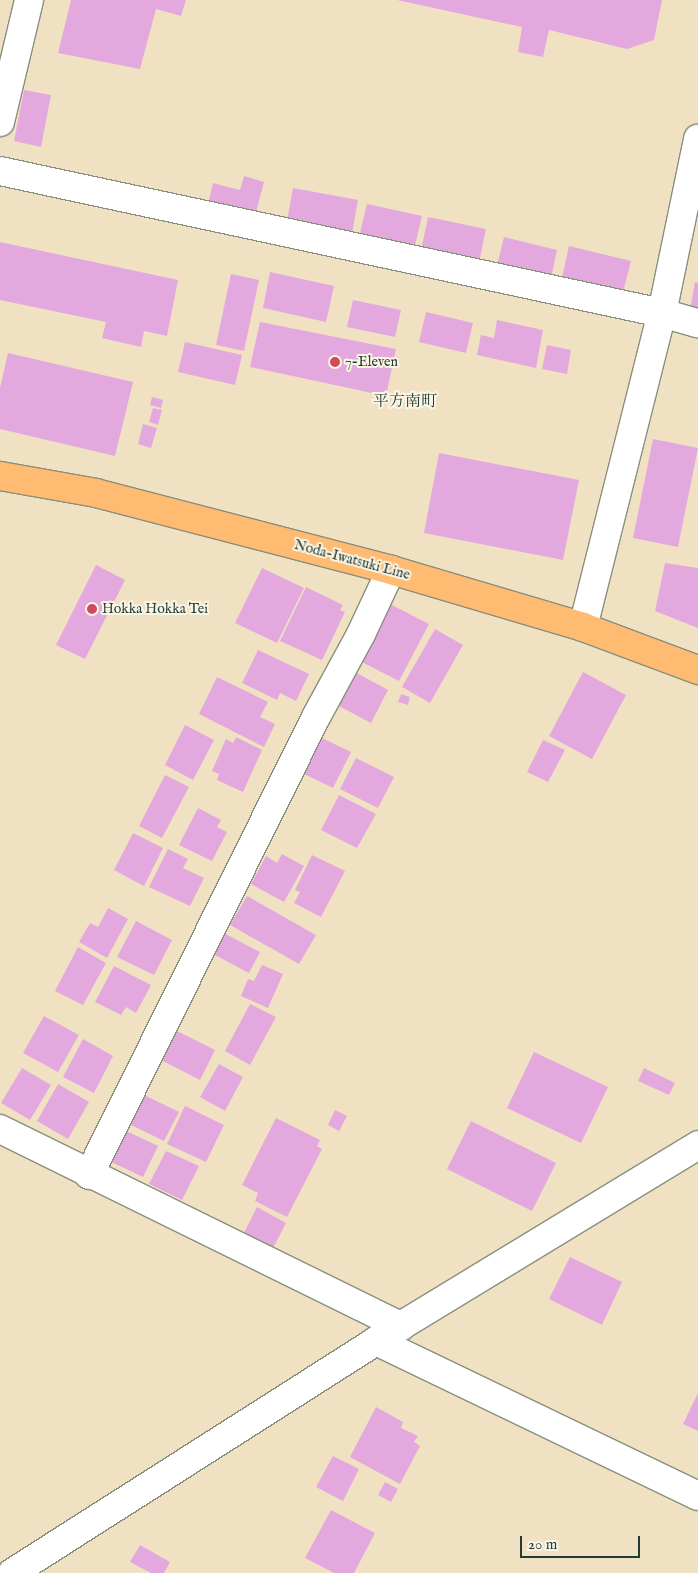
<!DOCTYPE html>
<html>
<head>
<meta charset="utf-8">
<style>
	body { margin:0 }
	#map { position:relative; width:698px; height:1573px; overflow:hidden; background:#f1e1c3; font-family:"IM FELL English","Noto Serif JP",serif }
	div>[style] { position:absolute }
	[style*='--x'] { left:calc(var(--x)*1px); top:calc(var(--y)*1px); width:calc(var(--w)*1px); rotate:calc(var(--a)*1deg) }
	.building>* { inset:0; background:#e3a9de }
	.roads { filter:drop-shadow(1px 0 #888f7c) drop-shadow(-1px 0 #888f7c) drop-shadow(0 1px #888f7c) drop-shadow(0 -1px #888f7c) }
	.minor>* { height:28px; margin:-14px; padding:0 14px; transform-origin:14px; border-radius:14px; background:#fff }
	.major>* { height:28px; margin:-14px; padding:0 14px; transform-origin:14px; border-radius:14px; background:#ffbb71 }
	.dots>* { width:14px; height:14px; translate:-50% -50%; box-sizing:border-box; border:2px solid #fcf5e5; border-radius:50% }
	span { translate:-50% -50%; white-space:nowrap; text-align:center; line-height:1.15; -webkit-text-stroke:4px #fcf5e5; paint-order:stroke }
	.poi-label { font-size:14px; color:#1f3d34 }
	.left { translate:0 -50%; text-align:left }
	.street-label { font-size:14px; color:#1f3d34 }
	.quarter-label { font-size:16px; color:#1f3d34 }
	.scale { position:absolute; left:520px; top:1536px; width:120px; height:22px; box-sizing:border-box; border:2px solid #1f3d34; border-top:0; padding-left:6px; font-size:15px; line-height:18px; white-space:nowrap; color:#1f3d34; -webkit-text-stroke:4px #fcf5e5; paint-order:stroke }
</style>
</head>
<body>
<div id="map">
	<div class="building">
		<div style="clip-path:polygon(71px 0,186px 0,181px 16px,156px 9px,140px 69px,58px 53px)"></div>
		<div style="clip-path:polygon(397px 0,662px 0,654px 40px,627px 49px,549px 30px,543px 57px,518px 52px,522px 27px)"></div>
		<div style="clip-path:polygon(24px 90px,51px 95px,41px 147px,14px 141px)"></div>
		<div style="clip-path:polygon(244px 176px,264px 182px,254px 220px,207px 209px,213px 183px,240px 190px)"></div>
		<div style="clip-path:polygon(293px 188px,358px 200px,351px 239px,286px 226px)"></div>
		<div style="clip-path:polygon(367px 204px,422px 216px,413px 254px,358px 241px)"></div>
		<div style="clip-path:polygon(428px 217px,486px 229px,478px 267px,420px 255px)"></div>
		<div style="clip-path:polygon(504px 237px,557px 250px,551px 278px,497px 266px)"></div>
		<div style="clip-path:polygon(0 242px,178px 280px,167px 336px,144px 331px,141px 347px,102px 338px,106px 322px,0 300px)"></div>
		<div style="clip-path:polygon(569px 246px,631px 261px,622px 296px,561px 282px)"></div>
		<div style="clip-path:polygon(270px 272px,334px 286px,326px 322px,263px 308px)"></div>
		<div style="clip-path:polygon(231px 274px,259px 280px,244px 351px,216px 345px)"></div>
		<div style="clip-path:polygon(695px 282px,698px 283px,698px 312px,690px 310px)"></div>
		<div style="clip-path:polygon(353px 300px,401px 310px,395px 337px,347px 327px)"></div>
		<div style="clip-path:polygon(426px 312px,473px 323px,466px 353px,419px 342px)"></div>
		<div style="clip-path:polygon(497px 320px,543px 330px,536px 368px,477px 355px,481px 335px,494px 338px)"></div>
		<div style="clip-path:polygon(260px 322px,396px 349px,386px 396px,250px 367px)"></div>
		<div style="clip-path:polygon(185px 342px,242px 355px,235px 385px,178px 372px)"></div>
		<div style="clip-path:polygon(547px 345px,571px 350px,567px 374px,542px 369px)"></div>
		<div style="clip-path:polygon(8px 353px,133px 382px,115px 456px,0 429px,0 388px)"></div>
		<div style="clip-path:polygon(152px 397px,163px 400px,161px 408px,150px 405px)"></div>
		<div style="clip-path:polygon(153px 408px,162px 410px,158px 425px,149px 422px)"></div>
		<div style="clip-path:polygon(143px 424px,157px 428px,151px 448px,138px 444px)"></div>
		<div style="clip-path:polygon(653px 439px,698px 448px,678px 547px,633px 538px)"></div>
		<div style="clip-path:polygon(439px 453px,579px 480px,563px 560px,424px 533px)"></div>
		<div style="clip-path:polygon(665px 563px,698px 568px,698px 628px,655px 611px)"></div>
		<div style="clip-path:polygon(96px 565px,125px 580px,85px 659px,56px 645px)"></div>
		<div style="clip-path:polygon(262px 568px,304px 588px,277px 643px,235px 623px)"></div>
		<div style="clip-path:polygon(306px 587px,343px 605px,340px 610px,345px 612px,322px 660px,280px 641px)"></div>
		<div style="clip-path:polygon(388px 603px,429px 624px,399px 681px,358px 660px)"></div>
		<div style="clip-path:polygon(435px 629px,463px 645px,430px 703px,402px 687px)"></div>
		<div style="clip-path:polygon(258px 650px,309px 674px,296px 701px,280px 693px,277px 700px,242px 683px)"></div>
		<div style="clip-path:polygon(355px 672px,388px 690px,371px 723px,337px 705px)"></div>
		<div style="clip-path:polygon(583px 672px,626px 695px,592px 759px,549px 736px)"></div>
		<div style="clip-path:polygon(217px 677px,268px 702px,260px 717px,275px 724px,264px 747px,199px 714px)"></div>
		<div style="clip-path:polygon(401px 694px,410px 697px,408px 705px,398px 702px)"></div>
		<div style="clip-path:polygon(185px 725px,214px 740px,193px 780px,165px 765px)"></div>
		<div style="clip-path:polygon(236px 737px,262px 750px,243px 792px,217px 780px,219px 774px,212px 771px,226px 739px,233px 743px)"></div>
		<div style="clip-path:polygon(322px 738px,351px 752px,333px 788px,304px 774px)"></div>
		<div style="clip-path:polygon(543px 740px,565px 750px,548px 782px,527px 772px)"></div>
		<div style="clip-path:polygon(356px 758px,394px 777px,378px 808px,340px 789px)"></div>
		<div style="clip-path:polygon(165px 775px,189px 787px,162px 838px,139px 826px)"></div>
		<div style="clip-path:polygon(339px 795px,376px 814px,357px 848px,321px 830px)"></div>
		<div style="clip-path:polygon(198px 808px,221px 820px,217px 827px,227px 832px,212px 861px,179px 845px)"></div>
		<div style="clip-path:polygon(133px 833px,163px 848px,144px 886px,114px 870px)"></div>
		<div style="clip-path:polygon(168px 849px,188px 859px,183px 868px,204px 878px,190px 906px,149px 887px)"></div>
		<div style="clip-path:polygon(282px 854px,304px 866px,284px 902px,251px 884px,266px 856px,277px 863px)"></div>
		<div style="clip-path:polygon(312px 855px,345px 871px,321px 917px,294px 903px,300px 892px,295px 890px)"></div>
		<div style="clip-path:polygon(247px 896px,316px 935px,299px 964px,230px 925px)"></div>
		<div style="clip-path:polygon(108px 908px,128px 919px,107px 958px,79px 942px,90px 923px,98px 927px)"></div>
		<div style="clip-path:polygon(136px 921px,172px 940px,154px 975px,117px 957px)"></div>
		<div style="clip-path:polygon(224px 933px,260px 952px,249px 973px,213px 954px)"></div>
		<div style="clip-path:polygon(78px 947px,106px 963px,83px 1005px,55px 991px)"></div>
		<div style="clip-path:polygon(262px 965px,283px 974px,268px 1008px,241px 996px,248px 979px,254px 981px)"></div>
		<div style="clip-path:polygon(114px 966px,151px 985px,136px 1013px,126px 1007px,121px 1015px,95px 1002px)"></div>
		<div style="clip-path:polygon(250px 1004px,276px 1017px,250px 1065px,225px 1051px)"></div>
		<div style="clip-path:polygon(44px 1016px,79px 1035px,58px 1072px,23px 1053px)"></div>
		<div style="clip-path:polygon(171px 1028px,215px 1050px,200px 1080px,157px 1058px)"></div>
		<div style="clip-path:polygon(83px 1039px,113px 1056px,94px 1093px,63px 1077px)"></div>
		<div style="clip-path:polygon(534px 1052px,608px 1087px,581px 1143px,507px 1108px)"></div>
		<div style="clip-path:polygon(219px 1064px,243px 1077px,225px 1111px,200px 1097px)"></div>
		<div style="clip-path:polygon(22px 1068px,51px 1085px,30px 1120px,1px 1103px)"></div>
		<div style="clip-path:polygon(644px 1068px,675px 1083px,669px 1095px,638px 1081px)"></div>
		<div style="clip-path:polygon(58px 1084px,89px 1102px,68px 1139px,37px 1121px)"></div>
		<div style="clip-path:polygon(140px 1093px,179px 1112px,164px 1141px,125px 1122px)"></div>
		<div style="clip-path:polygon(185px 1106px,224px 1125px,206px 1162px,167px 1144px)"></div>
		<div style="clip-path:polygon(335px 1110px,347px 1116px,339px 1131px,328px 1125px)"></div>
		<div style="clip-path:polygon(276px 1118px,320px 1140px,317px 1146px,322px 1149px,287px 1217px,255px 1201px,258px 1193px,242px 1185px)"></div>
		<div style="clip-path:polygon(471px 1121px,556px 1163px,532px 1211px,447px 1169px)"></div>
		<div style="clip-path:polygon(122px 1129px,158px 1146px,143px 1177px,107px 1160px)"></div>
		<div style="clip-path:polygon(166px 1151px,199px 1166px,182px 1200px,149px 1184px)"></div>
		<div style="clip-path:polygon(257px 1207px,286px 1223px,273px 1248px,244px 1233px)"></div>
		<div style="clip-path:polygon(570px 1257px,622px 1282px,602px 1325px,549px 1299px)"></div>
		<div style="clip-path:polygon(698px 1393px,698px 1431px,683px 1424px)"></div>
		<div style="clip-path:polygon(376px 1407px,403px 1422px,401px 1428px,418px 1436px,414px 1442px,420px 1446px,400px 1484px,350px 1457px)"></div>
		<div style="clip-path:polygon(333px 1456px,359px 1469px,343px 1501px,316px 1487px)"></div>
		<div style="clip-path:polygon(385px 1482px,398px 1489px,391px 1502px,378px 1495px)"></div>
		<div style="clip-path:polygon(331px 1510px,375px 1533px,354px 1573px,334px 1573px,305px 1558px)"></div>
		<div style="clip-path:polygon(140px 1545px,170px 1562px,164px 1573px,151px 1573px,130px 1562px)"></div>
	</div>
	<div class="roads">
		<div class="minor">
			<div style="--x:0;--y:122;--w:125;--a:-76.6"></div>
			<div style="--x:0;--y:171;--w:677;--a:12.11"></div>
			<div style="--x:662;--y:313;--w:37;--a:16"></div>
			<div style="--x:583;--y:627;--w:324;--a:-75.9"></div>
			<div style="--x:662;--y:313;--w:178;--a:-78.3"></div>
			<div style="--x:0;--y:1129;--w:447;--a:26.2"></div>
			<div style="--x:89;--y:1175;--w:511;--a:-63.64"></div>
			<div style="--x:316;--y:717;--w:94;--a:-61.5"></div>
			<div style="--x:361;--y:634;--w:71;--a:-64.9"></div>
			<div style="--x:376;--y:1341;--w:357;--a:25.7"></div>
			<div style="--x:12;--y:1573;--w:432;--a:-32.5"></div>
			<div style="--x:376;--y:1341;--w:377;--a:-31.3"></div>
		</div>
		<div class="major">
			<div style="--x:0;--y:476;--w:97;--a:10"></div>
			<div style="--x:96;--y:493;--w:305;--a:14.6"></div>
			<div style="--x:391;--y:570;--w:200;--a:16.5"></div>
			<div style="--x:583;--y:627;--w:123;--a:20.5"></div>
		</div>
	</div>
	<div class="dots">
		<div style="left:335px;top:362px;background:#d1495b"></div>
		<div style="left:92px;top:609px;background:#d1495b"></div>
	</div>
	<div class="poi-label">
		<span class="left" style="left:345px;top:362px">7-Eleven</span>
		<span class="left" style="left:102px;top:609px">Hokka Hokka Tei</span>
	</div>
	<div class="street-label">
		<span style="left:352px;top:560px;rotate:15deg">Noda-Iwatsuki Line</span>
	</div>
	<div class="quarter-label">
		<span style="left:405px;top:402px">平方南町</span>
	</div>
	<div class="scale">20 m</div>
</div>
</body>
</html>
